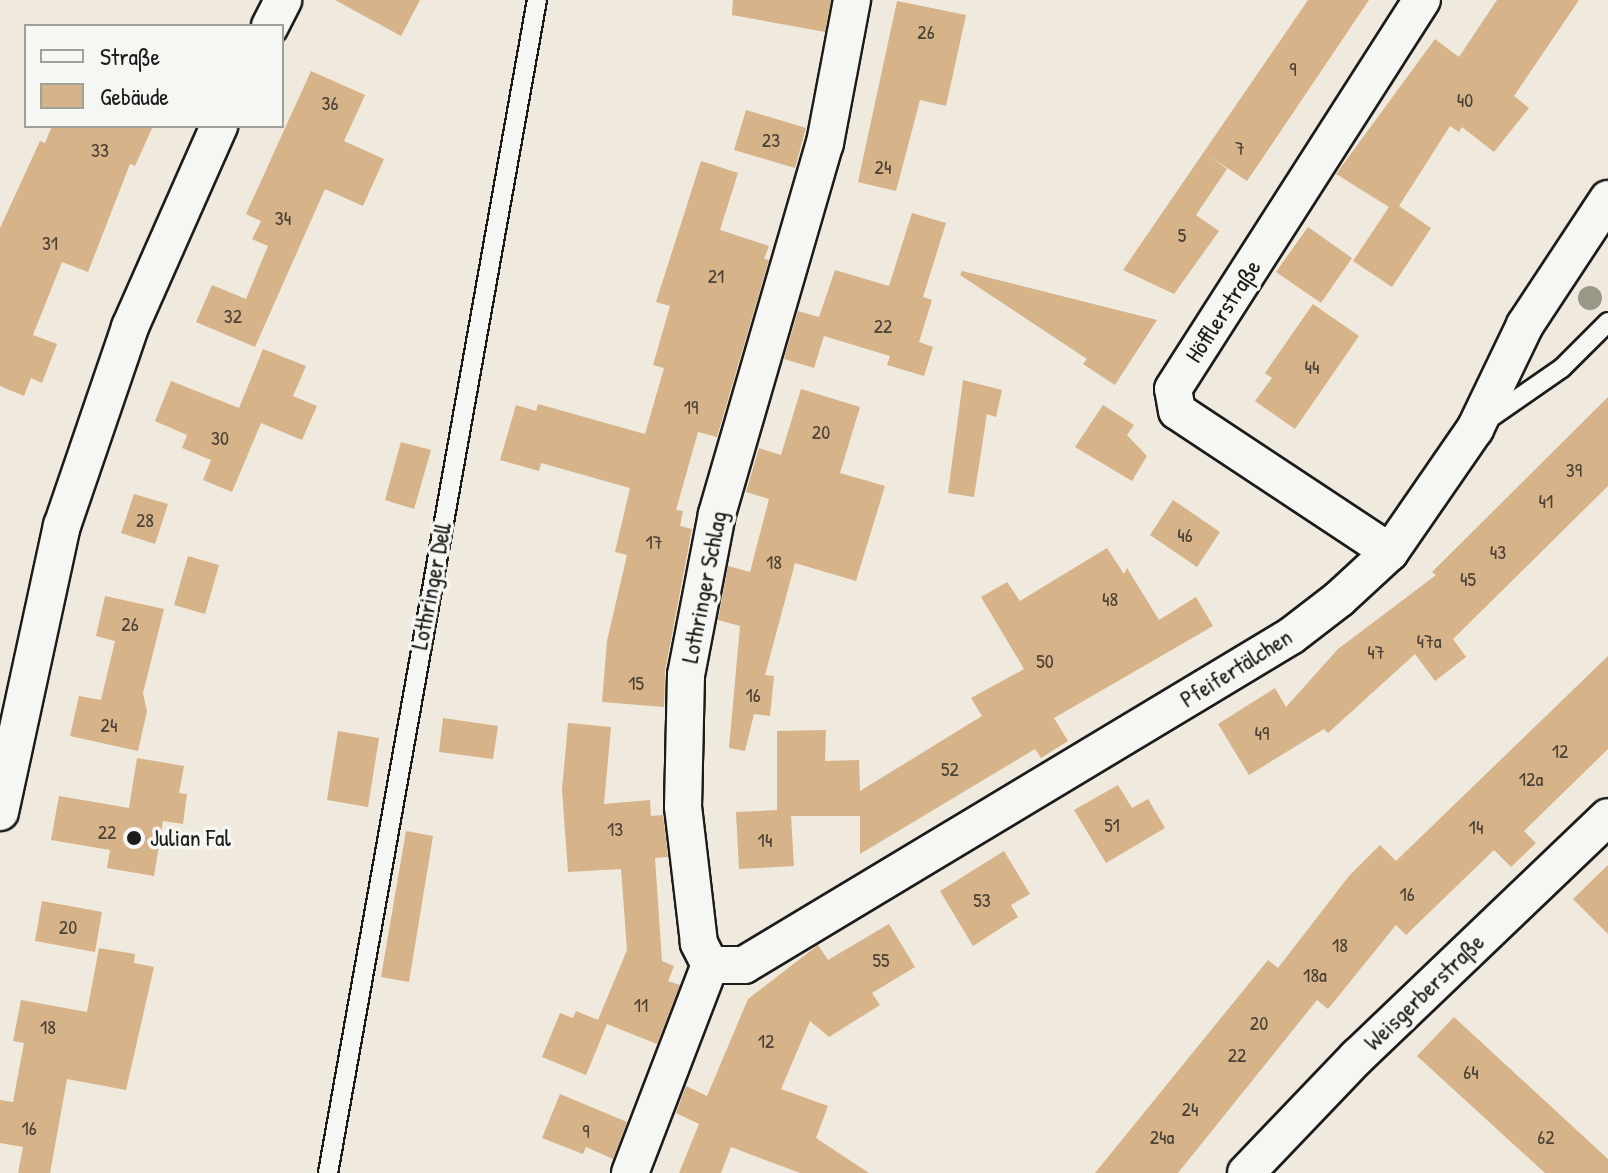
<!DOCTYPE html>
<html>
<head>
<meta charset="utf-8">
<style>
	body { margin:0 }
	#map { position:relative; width:1608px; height:1173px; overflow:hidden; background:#f0e9dd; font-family:"Patrick Hand",sans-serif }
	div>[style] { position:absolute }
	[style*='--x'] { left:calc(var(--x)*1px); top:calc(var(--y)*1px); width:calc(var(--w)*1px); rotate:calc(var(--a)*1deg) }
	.building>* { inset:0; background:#d6b388 }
	.roads { filter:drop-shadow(2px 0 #1c1c1c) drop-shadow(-2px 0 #1c1c1c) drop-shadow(0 2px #1c1c1c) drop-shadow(0 -2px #1c1c1c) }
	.service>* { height:18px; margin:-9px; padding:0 9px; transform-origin:9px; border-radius:9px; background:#f6f6f2 }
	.minor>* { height:36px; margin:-18px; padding:0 18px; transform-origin:18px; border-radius:18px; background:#f6f6f2 }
	.trees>* { width:24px; height:24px; margin:-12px; border-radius:50%; background:#999886 }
	.dots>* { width:22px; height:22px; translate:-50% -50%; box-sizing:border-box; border:4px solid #f6f6f2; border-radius:50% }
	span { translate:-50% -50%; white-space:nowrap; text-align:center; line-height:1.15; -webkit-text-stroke:7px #f6f6f2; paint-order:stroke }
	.number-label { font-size:20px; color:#4a4237 }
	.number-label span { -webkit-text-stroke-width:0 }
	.street-label { font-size:24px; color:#1c1c1c }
	.poi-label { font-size:24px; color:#1c1c1c }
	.left { translate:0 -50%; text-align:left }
	.legend { position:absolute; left:24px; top:24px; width:260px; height:104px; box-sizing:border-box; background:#f6f6f2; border:2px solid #9f9f9c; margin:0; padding:10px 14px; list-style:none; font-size:24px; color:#1c1c1c }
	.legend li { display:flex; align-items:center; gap:16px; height:40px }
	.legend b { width:40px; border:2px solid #9f9f9c }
</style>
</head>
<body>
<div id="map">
	<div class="building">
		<div style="clip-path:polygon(335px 0,420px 0,401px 36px)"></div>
		<div style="clip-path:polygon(733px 0,831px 0,825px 32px,732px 15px)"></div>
		<div style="clip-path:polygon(1308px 0,1369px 0,1247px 181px,1209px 156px,1227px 169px,1196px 215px,1219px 231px,1174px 294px,1123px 270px)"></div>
		<div style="clip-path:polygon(1497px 0,1579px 0,1514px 96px,1529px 108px,1494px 152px,1462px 127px,1459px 132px,1450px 126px,1399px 206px,1431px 228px,1392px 287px,1353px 261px,1389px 207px,1336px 174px,1435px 39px,1459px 57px)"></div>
		<div style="clip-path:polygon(897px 1px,966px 15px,946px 106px,920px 100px,896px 191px,858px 182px)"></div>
		<div style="clip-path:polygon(311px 71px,365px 95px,344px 141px,384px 159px,363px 206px,325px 189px,255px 347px,196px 322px,212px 285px,246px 299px,268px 246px,252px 239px,261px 221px,246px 214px)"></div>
		<div style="clip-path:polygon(746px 110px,806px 128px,795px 168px,734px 150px)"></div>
		<div style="clip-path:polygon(52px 126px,153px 126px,135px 166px,130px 164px,88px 272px,62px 262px,33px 335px,57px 344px,42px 383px,31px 378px,24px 396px,0 386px,0 228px,40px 141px,45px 143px)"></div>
		<div style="clip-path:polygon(701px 161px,738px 173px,720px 230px,769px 246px,764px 259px,769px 260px,717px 437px,698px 432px,676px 510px,683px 511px,680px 526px,692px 529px,665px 671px,664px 707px,602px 702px,607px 641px,627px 555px,615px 552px,630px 488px,541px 463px,539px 471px,500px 460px,516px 405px,536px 411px,538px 404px,645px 434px,664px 368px,653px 365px,670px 306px,656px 302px)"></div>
		<div style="clip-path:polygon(912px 213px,946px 223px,923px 297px,932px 300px,919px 342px,933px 347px,924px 376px,887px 365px,890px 356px,824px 336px,814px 368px,784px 359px,798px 311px,819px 317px,835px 270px,889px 286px)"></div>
		<div style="clip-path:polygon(1308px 227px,1352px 258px,1321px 303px,1276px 272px)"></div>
		<div style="clip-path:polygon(962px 271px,1157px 320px,1115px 385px,1083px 364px,1087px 359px,960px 275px)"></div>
		<div style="clip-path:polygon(1313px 304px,1359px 336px,1295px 429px,1255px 401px,1272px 378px,1265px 373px)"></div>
		<div style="clip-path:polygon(263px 349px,306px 366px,293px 396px,317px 406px,302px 440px,261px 423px,232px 492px,203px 480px,211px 460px,182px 448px,187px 435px,155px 421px,171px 381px,239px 408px)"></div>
		<div style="clip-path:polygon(963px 380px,1002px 390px,996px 417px,987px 414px,974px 497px,948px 493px)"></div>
		<div style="clip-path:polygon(801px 389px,860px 407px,840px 473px,885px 486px,856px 581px,795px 563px,765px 675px,774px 676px,770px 716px,754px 714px,745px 751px,729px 748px,740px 626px,718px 620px,728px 566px,750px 572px,769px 499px,746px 492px,759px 448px,781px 455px)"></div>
		<div style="clip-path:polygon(1608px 397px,1608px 486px,1453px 639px,1466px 657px,1435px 681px,1415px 654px,1328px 733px,1324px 729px,1249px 775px,1218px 724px,1275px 688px,1286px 707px,1338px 649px,1436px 575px,1432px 572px)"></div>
		<div style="clip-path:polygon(1103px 405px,1134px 425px,1127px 435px,1147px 456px,1132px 481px,1075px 447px)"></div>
		<div style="clip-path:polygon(401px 442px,431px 450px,414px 509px,385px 500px)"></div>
		<div style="clip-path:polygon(134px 494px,168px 504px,155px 544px,121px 533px)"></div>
		<div style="clip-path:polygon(1173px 500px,1220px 532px,1197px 567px,1150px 535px)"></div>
		<div style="clip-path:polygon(1107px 548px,1124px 574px,1127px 568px,1159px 620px,1196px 597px,1213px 626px,1054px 718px,1068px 741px,1041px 758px,1035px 749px,860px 854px,860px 816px,791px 816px,794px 866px,739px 869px,736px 812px,777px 810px,777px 731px,826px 730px,825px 761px,859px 760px,860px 791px,982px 716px,971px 698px,1024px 669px,981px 597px,1007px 582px,1020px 601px)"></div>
		<div style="clip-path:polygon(188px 556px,219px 565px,205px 614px,174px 605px)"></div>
		<div style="clip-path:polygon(105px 596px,164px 609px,143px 693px,147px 711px,138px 751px,70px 736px,79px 696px,101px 700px,115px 641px,96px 636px)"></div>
		<div style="clip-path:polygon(1608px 656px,1608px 749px,1524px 831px,1536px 843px,1511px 867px,1494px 850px,1406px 935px,1396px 925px,1328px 1009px,1317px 1000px,1178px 1173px,1095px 1173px,1268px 960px,1278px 968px,1349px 876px,1380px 845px,1396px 861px)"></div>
		<div style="clip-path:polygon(443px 718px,498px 726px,493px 759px,439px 752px)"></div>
		<div style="clip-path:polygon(568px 723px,611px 727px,604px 804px,650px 800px,651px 816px,663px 815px,668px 857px,655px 858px,662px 961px,674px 966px,668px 981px,680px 985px,657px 1044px,607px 1024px,586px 1075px,542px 1057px,560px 1013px,573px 1018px,576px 1011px,598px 1020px,627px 950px,621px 869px,568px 872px,562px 790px)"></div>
		<div style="clip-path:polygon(338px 731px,379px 738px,368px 807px,327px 800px)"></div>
		<div style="clip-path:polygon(137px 758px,184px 766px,179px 793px,187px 794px,183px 824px,163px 821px,154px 876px,107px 868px,110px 850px,51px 840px,59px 796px,129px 808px)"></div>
		<div style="clip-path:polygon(1118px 785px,1132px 808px,1148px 799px,1165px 828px,1106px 863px,1074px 810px)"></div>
		<div style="clip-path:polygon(406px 831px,433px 836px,409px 982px,381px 977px)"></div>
		<div style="clip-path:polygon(1004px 851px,1030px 894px,1011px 905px,1018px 917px,973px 946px,940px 891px)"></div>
		<div style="clip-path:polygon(1608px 865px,1608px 934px,1573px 899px)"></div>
		<div style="clip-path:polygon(42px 901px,102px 912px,95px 952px,35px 941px)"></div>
		<div style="clip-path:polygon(889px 924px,915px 967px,872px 993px,880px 1005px,829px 1037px,810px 1021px,781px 1089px,828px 1106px,816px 1138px,869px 1173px,800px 1173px,731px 1147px,721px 1173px,679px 1173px,699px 1124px,676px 1113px,686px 1086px,707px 1096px,748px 999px,818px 945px,828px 960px)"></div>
		<div style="clip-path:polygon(99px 948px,135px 954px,134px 963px,154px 967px,126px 1090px,67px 1079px,50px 1173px,18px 1173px,23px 1147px,0 1143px,0 1100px,13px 1102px,24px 1043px,13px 1041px,21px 1000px,87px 1012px)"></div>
		<div style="clip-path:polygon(1454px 1017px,1608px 1159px,1608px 1173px,1545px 1173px,1417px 1056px)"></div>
		<div style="clip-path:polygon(560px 1094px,627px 1122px,613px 1159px,586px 1147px,583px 1154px,542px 1138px)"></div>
	</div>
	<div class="roads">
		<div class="service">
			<div style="--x:1487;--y:420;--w:91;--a:-34.7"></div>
			<div style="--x:1562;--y:368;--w:65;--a:-45"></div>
			<div style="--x:328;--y:1173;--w:1191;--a:-79.9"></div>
		</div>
		<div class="minor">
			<div style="--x:270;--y:26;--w:29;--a:-63"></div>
			<div style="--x:1390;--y:552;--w:255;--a:-146.5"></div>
			<div style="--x:1177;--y:411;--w:22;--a:-100"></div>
			<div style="--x:1173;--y:389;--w:462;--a:-57.4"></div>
			<div style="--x:0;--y:812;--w:293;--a:-77.8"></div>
			<div style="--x:62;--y:526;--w:210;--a:-71.1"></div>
			<div style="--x:130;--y:327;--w:220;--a:-66.1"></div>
			<div style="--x:710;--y:965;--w:34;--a:0"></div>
			<div style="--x:744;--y:965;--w:638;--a:-31.03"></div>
			<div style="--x:1291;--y:636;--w:61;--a:-37.6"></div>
			<div style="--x:1339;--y:599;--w:69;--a:-42.7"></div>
			<div style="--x:1390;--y:552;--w:150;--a:-55.4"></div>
			<div style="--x:1475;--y:429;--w:115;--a:-64.3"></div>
			<div style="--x:1525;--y:325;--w:151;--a:-56.6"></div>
			<div style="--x:630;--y:1173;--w:223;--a:-69"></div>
			<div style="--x:710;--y:965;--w:25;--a:-117"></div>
			<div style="--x:699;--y:943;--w:137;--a:-96.7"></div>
			<div style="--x:683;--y:807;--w:132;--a:-88.7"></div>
			<div style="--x:686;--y:675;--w:164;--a:-79.1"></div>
			<div style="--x:717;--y:514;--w:386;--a:-73.8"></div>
			<div style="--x:825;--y:143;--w:146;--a:-79.3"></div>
			<div style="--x:1246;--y:1173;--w:161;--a:-46.3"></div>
			<div style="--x:1357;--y:1057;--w:347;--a:-43.7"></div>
		</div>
	</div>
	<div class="trees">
		<div style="left:1590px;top:298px"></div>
	</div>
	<div class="dots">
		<div style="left:134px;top:838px;background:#1c1c1c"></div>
	</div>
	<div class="number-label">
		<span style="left:926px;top:31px">26</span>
		<span style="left:1293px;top:68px">9</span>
		<span style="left:1465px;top:99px">40</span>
		<span style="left:330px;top:102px">36</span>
		<span style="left:771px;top:139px">23</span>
		<span style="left:1240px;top:147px">7</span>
		<span style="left:100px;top:149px">33</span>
		<span style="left:883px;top:166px">24</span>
		<span style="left:283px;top:217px">34</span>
		<span style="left:1182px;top:234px">5</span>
		<span style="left:50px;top:242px">31</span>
		<span style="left:716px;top:275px">21</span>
		<span style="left:233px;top:315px">32</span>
		<span style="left:883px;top:325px">22</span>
		<span style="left:1312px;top:366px">44</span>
		<span style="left:691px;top:406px">19</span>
		<span style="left:821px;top:431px">20</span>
		<span style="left:220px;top:437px">30</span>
		<span style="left:1574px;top:469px">39</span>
		<span style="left:1546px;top:500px">41</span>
		<span style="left:145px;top:519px">28</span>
		<span style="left:1185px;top:534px">46</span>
		<span style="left:654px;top:541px">17</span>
		<span style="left:1498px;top:551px">43</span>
		<span style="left:774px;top:561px">18</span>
		<span style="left:1468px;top:578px">45</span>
		<span style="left:1110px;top:598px">48</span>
		<span style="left:130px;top:623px">26</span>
		<span style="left:1429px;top:640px">47a</span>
		<span style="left:1376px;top:651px">47</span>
		<span style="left:1045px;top:660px">50</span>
		<span style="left:636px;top:682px">15</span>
		<span style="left:753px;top:694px">16</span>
		<span style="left:109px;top:724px">24</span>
		<span style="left:1262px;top:732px">49</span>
		<span style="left:1560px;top:750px">12</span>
		<span style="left:950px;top:768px">52</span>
		<span style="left:1531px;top:778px">12a</span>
		<span style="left:1112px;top:824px">51</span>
		<span style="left:1476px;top:826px">14</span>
		<span style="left:615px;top:828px">13</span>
		<span style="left:107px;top:831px">22</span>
		<span style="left:765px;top:839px">14</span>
		<span style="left:1407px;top:893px">16</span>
		<span style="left:982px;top:899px">53</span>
		<span style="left:68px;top:926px">20</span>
		<span style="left:1340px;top:944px">18</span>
		<span style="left:881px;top:959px">55</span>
		<span style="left:1315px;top:974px">18a</span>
		<span style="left:641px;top:1004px">11</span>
		<span style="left:1259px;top:1022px">20</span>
		<span style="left:48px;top:1026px">18</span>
		<span style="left:766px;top:1040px">12</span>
		<span style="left:1237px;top:1054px">22</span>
		<span style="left:1471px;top:1071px">64</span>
		<span style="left:1190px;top:1108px">24</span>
		<span style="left:29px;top:1127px">16</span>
		<span style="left:586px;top:1130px">9</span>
		<span style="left:1162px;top:1136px">24a</span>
		<span style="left:1546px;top:1136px">62</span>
	</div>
	<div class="street-label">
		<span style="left:1223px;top:311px;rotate:-57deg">Höfflerstraße</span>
		<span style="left:431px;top:586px;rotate:-79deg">Lothringer Dell</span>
		<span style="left:704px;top:587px;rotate:-79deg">Lothringer Schlag</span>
		<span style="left:1236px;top:668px;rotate:-32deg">Pfeifertälchen</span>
		<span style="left:1424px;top:992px;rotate:-44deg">Weisgerberstraße</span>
	</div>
	<div class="poi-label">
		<span class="left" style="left:150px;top:838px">Julian Fal</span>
	</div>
	<ul class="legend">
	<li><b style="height:10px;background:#f6f6f2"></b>Straße</li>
	<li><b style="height:22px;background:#d6b388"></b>Gebäude</li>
	</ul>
</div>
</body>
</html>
